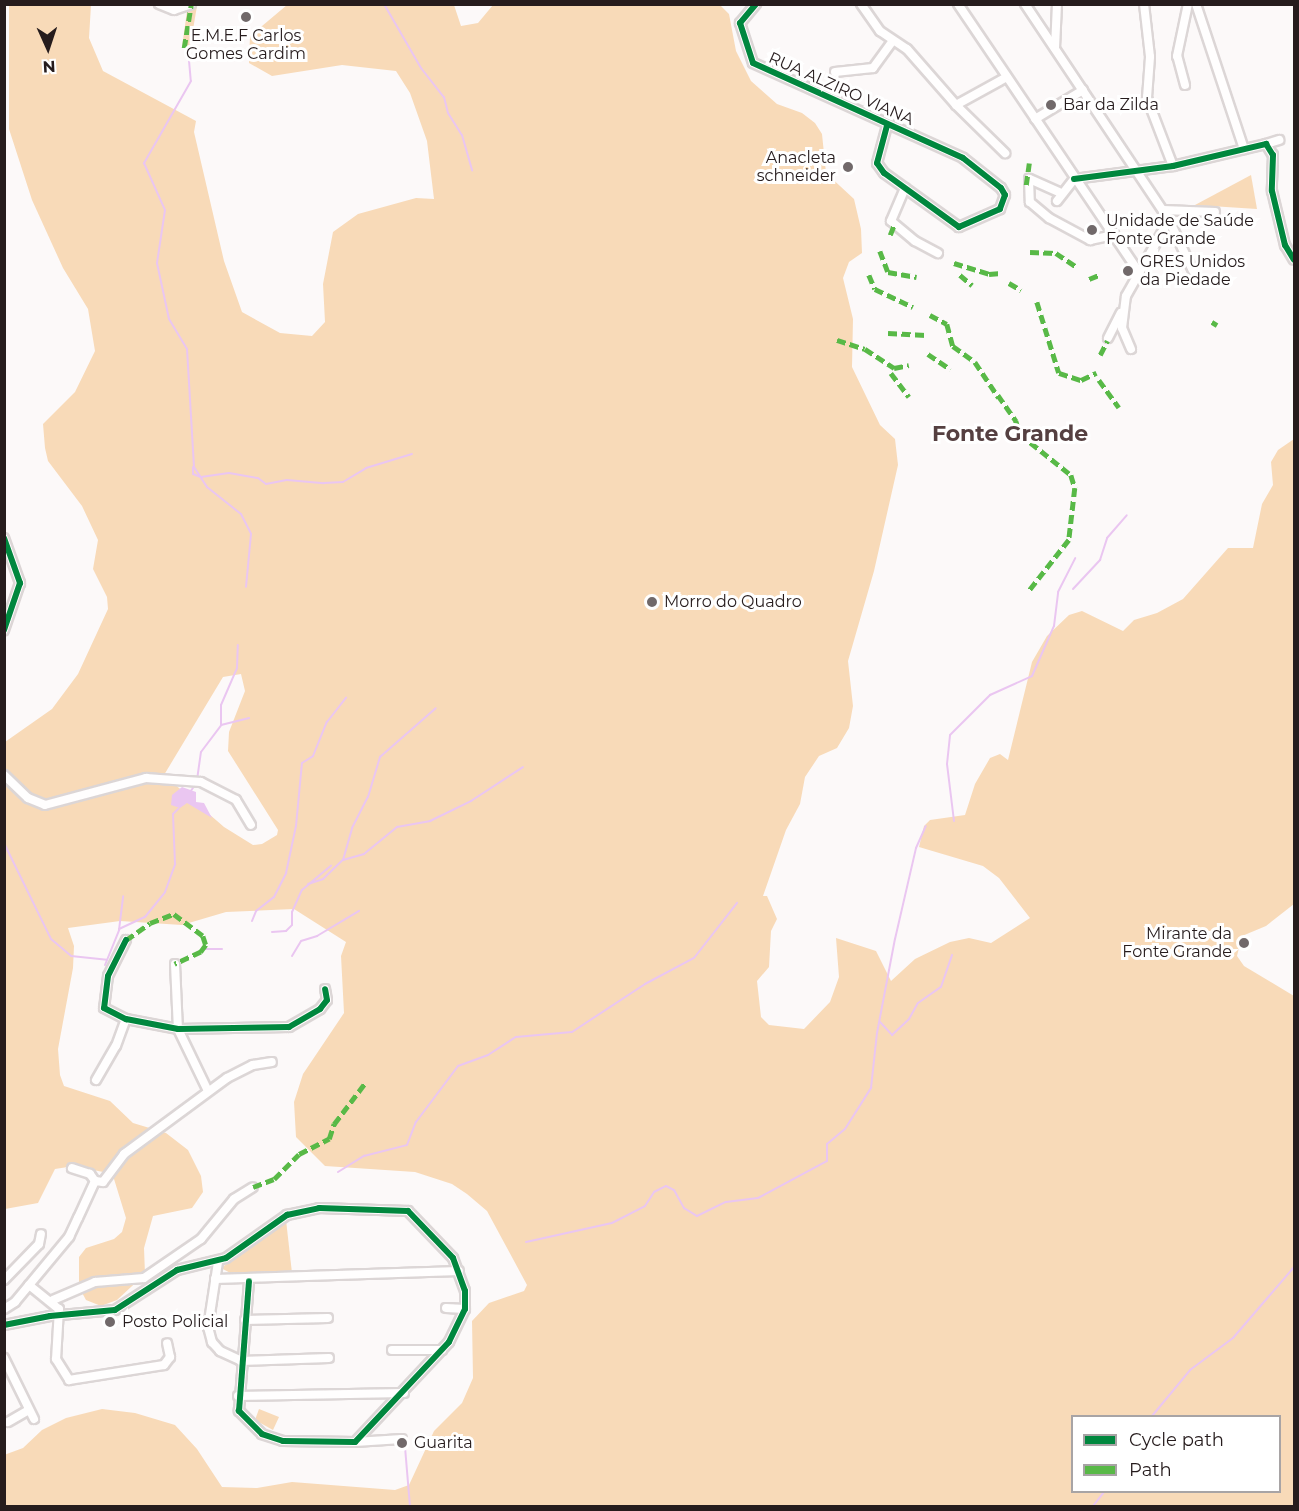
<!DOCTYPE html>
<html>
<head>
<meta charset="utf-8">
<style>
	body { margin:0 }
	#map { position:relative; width:1299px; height:1511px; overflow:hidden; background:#fcf9f9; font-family:Montserrat,sans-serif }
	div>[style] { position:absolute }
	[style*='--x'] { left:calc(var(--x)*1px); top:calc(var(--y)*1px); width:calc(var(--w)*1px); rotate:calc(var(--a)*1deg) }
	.green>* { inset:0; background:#f8dab8 }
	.water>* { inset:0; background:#eac6f1 }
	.stream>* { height:2px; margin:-1px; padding:0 1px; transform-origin:1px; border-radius:1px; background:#eac6f1 }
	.roads { filter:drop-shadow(2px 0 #dcd6d6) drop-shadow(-2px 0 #dcd6d6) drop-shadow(0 2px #dcd6d6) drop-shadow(0 -2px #dcd6d6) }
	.minor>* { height:8px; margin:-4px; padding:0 4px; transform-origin:4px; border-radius:4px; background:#fffefe }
	.quiet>* { height:4.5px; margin-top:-2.25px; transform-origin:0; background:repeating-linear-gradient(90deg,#58b947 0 9px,transparent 0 13.5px) }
	.cycleway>* { height:6px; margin:-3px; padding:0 3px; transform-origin:3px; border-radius:3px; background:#00873e }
	.dots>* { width:16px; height:16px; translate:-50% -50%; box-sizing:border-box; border:3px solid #fff; border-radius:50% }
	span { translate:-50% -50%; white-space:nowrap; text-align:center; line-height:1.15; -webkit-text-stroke:6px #fff; paint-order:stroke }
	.poi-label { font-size:16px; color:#261c1d }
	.left { translate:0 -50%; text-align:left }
	.right { translate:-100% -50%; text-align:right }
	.street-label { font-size:16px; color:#261c1d }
	.district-label { font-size:22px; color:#554041; font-weight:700 }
	.frame { position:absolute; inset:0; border:6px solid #261c1d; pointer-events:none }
	.legend { position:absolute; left:1071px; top:1415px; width:210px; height:78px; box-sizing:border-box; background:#fff; border:2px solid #a8a4a5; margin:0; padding:8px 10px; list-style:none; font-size:18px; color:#261c1d }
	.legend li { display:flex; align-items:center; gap:12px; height:30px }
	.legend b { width:30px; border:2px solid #a8a4a5 }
	.north { position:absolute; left:18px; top:18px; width:60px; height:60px; -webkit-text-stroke:4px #fff; paint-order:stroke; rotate:177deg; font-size:16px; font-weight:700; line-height:24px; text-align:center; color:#261c1d }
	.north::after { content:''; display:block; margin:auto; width:21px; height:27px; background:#261c1d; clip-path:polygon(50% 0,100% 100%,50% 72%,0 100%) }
</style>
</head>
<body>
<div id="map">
	<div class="green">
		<div style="clip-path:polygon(evenodd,9px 5px,91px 5px,89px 38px,103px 71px,196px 121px,194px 132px,224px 261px,242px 312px,280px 333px,312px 336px,325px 322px,323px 284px,333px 232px,358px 214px,416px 198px,434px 199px,427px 141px,410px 93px,396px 71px,342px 65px,272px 76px,249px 63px,250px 36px,287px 5px,454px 5px,461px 26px,478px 23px,493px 5px,720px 5px,729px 14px,736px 51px,751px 81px,777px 104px,802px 113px,815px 123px,822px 134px,826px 173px,854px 199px,861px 229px,862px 253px,849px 262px,843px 278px,853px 319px,852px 367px,880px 425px,895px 439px,898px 465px,874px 571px,848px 661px,853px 706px,849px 728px,837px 748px,819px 756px,805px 777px,800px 804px,786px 830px,763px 896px,767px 896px,777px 919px,771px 931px,769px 967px,757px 981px,761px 1017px,769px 1025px,804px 1029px,830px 1002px,839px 977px,836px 938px,876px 951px,891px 981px,915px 959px,950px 942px,969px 938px,991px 943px,1030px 918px,999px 878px,983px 866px,919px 847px,924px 826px,930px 820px,965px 815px,975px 784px,990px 758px,1000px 754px,1008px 760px,1032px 662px,1047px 636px,1069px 615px,1082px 611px,1123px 631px,1134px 620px,1157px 613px,1183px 599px,1228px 548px,1253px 548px,1262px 504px,1273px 485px,1271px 462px,1278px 450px,1294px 439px,1294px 904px,1266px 926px,1242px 936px,1237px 956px,1244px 966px,1294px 996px,1294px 1506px,5px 1506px,4px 1455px,23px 1448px,42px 1430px,66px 1418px,102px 1409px,135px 1413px,175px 1425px,197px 1449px,222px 1487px,257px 1488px,292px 1482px,395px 1490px,409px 1485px,434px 1431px,462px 1403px,473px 1378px,472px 1321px,489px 1303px,524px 1291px,527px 1285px,487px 1211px,467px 1194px,452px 1184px,415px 1172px,325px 1166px,296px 1137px,294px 1102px,303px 1074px,344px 1013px,341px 956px,346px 942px,294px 909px,226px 912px,182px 925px,120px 921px,68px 928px,74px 946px,73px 968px,58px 1049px,60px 1075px,64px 1086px,110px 1101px,133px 1123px,166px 1133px,188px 1150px,201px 1176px,203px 1192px,192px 1208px,153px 1216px,144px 1248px,145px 1274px,117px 1300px,101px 1306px,86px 1300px,79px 1287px,79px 1257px,86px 1248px,114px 1239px,122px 1232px,126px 1218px,114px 1179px,103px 1172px,74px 1166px,55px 1169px,38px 1203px,5px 1209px,5px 742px,52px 709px,78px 674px,108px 609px,107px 597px,93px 569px,98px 540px,82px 506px,48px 461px,45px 448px,43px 424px,75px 392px,95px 351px,88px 309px,63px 268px,32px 200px,9px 129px,9px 5px,241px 674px,245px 691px,229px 732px,228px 751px,278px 830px,277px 835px,262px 844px,253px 845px,224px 827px,164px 775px,223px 677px,241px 674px,9px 5px,1072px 1416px,1280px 1416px,1280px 1492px,1072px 1492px,1072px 1416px)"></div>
		<div style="clip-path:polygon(197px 6px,190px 47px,182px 47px,187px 11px)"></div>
		<div style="clip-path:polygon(1251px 175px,1257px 209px,1195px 205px)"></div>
		<div style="clip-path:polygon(286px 1220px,292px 1273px,236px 1276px,221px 1268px)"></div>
		<div style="clip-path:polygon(259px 1409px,279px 1417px,273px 1430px,255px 1420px)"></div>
	</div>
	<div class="water">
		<div style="clip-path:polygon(182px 787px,196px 792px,196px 802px,204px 803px,212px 818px,187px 803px,180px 808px,171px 805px,172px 795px)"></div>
	</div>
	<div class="stream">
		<div style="--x:384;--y:4;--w:74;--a:60"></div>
		<div style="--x:421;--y:68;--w:37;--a:52"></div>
		<div style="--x:444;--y:97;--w:16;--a:76"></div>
		<div style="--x:448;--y:113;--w:26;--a:58"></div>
		<div style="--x:462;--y:135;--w:37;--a:74"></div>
		<div style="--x:188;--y:49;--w:32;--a:85"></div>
		<div style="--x:191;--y:81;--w:95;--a:119.8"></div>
		<div style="--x:144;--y:163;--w:51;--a:65.9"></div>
		<div style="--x:165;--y:210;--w:54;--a:98.6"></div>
		<div style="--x:157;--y:263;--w:57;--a:77.9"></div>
		<div style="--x:169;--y:319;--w:35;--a:59"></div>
		<div style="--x:187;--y:349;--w:118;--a:86.6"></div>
		<div style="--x:194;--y:467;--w:24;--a:57"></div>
		<div style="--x:207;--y:487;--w:43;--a:38.5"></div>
		<div style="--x:241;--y:514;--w:22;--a:63"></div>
		<div style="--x:251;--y:534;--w:53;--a:95.4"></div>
		<div style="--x:193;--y:467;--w:7;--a:90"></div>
		<div style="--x:193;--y:474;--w:9;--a:21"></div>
		<div style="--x:201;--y:477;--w:28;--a:-8"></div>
		<div style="--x:229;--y:473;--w:29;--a:10"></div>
		<div style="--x:258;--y:478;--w:10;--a:37"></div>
		<div style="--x:266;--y:484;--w:21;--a:-11"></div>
		<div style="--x:287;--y:480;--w:37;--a:5"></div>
		<div style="--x:324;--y:483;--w:19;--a:-3"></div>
		<div style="--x:343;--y:482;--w:27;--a:-31"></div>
		<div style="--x:366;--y:468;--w:48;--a:-16.9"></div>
		<div style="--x:1073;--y:589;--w:40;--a:-47"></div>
		<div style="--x:1100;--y:560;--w:23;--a:-72"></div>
		<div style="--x:1107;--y:538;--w:30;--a:-49"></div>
		<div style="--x:221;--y:725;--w:29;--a:-14"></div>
		<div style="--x:197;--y:780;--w:28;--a:-82"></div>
		<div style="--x:201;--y:752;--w:34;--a:-53"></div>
		<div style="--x:221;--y:725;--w:20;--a:-90"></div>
		<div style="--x:221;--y:705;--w:40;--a:-66.6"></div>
		<div style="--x:237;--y:668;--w:23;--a:-88"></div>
		<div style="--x:190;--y:792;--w:9;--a:-54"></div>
		<div style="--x:954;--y:821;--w:57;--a:-97"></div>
		<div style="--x:947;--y:764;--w:29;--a:-84"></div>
		<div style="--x:950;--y:735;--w:57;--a:-45"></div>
		<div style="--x:990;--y:695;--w:46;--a:-24.3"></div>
		<div style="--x:1032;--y:676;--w:55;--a:-66.3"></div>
		<div style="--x:1054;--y:626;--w:34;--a:-83"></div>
		<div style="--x:1058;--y:592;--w:38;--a:-63"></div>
		<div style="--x:4;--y:843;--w:107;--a:63.9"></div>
		<div style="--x:51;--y:939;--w:26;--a:40"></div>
		<div style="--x:71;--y:956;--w:36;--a:6"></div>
		<div style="--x:343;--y:860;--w:22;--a:-16"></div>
		<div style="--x:364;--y:854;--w:43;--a:-39.3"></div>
		<div style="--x:397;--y:827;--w:34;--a:-10"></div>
		<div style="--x:430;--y:821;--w:46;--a:-26"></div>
		<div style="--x:471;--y:801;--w:62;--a:-33.2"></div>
		<div style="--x:308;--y:884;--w:16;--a:-18"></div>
		<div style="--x:323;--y:879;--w:28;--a:-44"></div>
		<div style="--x:343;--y:860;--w:33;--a:-74"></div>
		<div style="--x:352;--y:828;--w:35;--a:-63"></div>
		<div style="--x:368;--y:797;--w:42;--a:-73.3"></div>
		<div style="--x:380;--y:757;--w:74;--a:-41.2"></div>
		<div style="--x:252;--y:921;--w:11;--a:-68"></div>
		<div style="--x:256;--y:911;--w:23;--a:-38"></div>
		<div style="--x:274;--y:897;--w:27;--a:-63"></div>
		<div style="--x:286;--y:873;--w:48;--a:-78"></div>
		<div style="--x:296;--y:826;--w:63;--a:-84.6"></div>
		<div style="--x:302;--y:763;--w:13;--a:-32"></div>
		<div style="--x:313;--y:756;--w:37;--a:-68"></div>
		<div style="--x:327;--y:722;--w:31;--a:-52"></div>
		<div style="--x:119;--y:929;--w:29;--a:-25"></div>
		<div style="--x:145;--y:917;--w:32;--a:-51"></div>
		<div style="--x:165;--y:892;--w:30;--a:-70"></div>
		<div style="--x:175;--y:864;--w:50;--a:-92.3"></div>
		<div style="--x:173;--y:814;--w:8;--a:-45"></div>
		<div style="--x:272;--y:932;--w:14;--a:-4"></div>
		<div style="--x:286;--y:931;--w:8;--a:-45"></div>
		<div style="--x:292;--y:925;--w:13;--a:-90"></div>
		<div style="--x:292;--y:912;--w:24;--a:-66"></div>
		<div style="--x:302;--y:890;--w:38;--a:-40"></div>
		<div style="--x:203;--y:949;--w:19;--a:0"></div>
		<div style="--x:292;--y:956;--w:17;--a:-59"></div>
		<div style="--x:301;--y:941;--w:17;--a:-17"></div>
		<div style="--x:317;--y:936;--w:49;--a:-30.8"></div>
		<div style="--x:105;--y:965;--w:38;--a:-68"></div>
		<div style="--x:119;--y:930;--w:34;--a:-83"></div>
		<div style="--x:880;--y:1022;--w:18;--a:47"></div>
		<div style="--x:892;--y:1035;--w:23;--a:-43"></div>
		<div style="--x:909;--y:1019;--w:18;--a:-61"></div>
		<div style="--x:918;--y:1003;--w:28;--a:-35"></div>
		<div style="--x:941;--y:987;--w:34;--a:-71"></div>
		<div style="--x:338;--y:1172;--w:31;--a:-32"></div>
		<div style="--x:364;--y:1156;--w:44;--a:-14.3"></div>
		<div style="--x:407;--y:1145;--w:25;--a:-69"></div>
		<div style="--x:416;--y:1122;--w:70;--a:-53.1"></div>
		<div style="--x:458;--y:1066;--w:32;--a:-20"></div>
		<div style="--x:488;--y:1055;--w:33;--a:-33"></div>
		<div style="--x:516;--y:1037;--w:56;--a:-5.1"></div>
		<div style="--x:572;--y:1032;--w:87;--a:-33.3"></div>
		<div style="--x:645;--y:984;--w:55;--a:-28"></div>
		<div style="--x:694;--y:958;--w:70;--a:-52"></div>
		<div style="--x:526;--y:1242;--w:88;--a:-12.5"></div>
		<div style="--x:612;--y:1223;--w:37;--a:-27"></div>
		<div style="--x:645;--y:1206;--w:17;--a:-57"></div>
		<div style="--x:654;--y:1192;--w:13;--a:-27"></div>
		<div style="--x:666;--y:1186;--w:9;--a:27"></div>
		<div style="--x:674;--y:1190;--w:21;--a:61"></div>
		<div style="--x:684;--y:1208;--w:15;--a:32"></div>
		<div style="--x:697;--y:1216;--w:32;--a:-26"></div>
		<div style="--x:726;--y:1202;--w:32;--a:-7"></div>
		<div style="--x:758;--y:1198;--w:78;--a:-28.2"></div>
		<div style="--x:827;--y:1161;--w:17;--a:-90"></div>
		<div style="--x:827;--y:1144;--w:23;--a:-40"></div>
		<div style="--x:845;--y:1129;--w:49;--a:-57.6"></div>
		<div style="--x:871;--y:1088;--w:55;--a:-83.8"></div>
		<div style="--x:877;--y:1033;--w:96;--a:-79.2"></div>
		<div style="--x:895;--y:939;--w:93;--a:-77"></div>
		<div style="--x:916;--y:848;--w:24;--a:-66"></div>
		<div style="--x:1152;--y:1416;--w:60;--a:-50.4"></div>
		<div style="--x:1190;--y:1370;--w:54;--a:-36.7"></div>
		<div style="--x:1233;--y:1338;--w:94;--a:-49.3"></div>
		<div style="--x:405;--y:1447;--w:59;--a:85.2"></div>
		<div style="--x:1093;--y:1506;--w:18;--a:-52"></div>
	</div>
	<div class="roads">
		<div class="minor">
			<div style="--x:159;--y:4;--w:16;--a:22"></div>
			<div style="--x:174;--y:10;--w:18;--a:-19"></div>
			<div style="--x:756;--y:4;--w:25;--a:130"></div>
			<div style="--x:740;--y:23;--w:42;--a:72"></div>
			<div style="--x:753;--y:63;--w:230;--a:24.3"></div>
			<div style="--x:963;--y:158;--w:48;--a:38.3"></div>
			<div style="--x:1001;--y:188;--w:8;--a:60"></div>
			<div style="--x:1005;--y:195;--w:15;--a:110"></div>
			<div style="--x:1000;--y:209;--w:45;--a:156.3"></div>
			<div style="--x:959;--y:227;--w:92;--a:-144.2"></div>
			<div style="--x:884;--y:173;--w:12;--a:-125"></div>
			<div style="--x:877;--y:163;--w:39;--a:-75"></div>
			<div style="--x:861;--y:4;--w:33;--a:55"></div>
			<div style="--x:880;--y:31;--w:32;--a:34"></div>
			<div style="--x:907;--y:49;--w:74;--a:48.8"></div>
			<div style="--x:956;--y:105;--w:69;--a:44.4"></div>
			<div style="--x:958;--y:4;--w:323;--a:56"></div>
			<div style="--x:1025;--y:4;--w:260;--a:56.3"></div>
			<div style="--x:1169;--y:220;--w:56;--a:64.8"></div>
			<div style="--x:1144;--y:4;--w:53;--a:83.5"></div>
			<div style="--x:1150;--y:57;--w:41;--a:94.2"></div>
			<div style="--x:1147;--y:98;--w:73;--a:69.1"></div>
			<div style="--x:1196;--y:4;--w:153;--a:71.7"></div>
			<div style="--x:1055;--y:48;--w:44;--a:-87.4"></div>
			<div style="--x:835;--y:72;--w:38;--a:-6"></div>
			<div style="--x:873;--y:68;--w:34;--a:-54"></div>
			<div style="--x:1185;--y:85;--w:30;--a:-105"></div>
			<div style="--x:1177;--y:56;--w:53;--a:-78.1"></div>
			<div style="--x:956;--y:105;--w:58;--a:-28.8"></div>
			<div style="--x:1035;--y:119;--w:56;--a:-31.1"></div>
			<div style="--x:1266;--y:144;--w:14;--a:-17"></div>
			<div style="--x:1074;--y:179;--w:100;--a:-7.5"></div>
			<div style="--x:1173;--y:166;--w:96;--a:-13.3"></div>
			<div style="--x:1266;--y:144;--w:13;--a:58"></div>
			<div style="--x:1273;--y:155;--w:36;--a:92"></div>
			<div style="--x:1272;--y:191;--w:56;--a:76.5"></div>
			<div style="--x:1285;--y:245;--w:17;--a:59"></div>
			<div style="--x:905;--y:188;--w:36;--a:113"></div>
			<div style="--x:891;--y:221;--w:31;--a:40"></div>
			<div style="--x:915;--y:241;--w:26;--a:28"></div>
			<div style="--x:1061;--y:193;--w:35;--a:-156"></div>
			<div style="--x:1029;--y:179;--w:23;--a:88"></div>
			<div style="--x:1030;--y:202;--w:25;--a:40"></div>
			<div style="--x:1049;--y:218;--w:47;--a:28.2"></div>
			<div style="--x:1090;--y:240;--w:25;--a:-12"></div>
			<div style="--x:1057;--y:201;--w:28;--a:-52"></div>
			<div style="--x:1163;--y:210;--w:52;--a:2.2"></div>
			<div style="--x:1108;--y:338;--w:28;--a:-63"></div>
			<div style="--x:1131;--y:349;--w:23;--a:-113"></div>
			<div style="--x:1122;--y:328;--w:32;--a:-83"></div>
			<div style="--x:1126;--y:296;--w:87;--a:-60.5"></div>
			<div style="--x:4;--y:538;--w:48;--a:70.4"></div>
			<div style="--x:20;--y:583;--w:50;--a:108.8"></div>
			<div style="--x:4;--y:775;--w:33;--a:44"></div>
			<div style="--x:28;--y:798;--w:18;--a:22"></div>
			<div style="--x:45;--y:805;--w:105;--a:-15"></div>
			<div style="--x:146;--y:778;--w:55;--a:4.2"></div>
			<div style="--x:201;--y:782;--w:39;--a:27"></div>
			<div style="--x:236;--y:800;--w:29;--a:59"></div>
			<div style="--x:126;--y:940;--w:40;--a:116.6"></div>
			<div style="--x:108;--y:976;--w:32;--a:97"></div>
			<div style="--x:104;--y:1008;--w:25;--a:27"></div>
			<div style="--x:126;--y:1019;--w:53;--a:10.9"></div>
			<div style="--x:178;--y:1029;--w:111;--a:-1"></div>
			<div style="--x:289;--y:1027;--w:36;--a:-30"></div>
			<div style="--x:320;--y:1009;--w:11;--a:-52"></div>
			<div style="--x:327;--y:1000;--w:11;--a:-100"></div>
			<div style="--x:175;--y:964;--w:65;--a:87.4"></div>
			<div style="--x:178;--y:1029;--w:69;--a:64.2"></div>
			<div style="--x:96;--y:1080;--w:39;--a:-60"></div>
			<div style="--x:116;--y:1046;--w:29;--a:-70"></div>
			<div style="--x:95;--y:1181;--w:8;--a:7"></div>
			<div style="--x:103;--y:1182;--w:35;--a:-53"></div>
			<div style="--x:124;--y:1154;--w:128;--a:-36.4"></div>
			<div style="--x:227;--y:1078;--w:29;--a:-27"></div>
			<div style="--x:253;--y:1065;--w:19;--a:-9"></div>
			<div style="--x:218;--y:1262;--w:66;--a:98.7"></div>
			<div style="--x:208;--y:1327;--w:16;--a:75"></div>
			<div style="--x:212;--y:1342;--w:12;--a:48"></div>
			<div style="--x:220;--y:1351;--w:23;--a:25"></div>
			<div style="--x:241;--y:1361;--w:88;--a:-2"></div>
			<div style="--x:215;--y:1279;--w:244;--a:-1.9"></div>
			<div style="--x:4;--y:1280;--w:50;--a:-45.8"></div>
			<div style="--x:39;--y:1244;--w:10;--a:-79"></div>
			<div style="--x:29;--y:1285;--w:38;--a:39"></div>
			<div style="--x:59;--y:1309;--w:50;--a:93.4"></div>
			<div style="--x:56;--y:1359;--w:25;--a:58"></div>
			<div style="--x:69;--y:1380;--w:96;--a:-9"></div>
			<div style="--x:164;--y:1365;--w:10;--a:-53"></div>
			<div style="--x:170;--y:1357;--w:14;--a:-102"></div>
			<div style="--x:53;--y:1300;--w:46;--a:-23.2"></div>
			<div style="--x:95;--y:1282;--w:49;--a:-4.7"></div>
			<div style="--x:144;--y:1278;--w:69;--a:-34.4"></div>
			<div style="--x:201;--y:1239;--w:52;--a:-50.5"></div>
			<div style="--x:234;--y:1199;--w:22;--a:-32"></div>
			<div style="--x:446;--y:1308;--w:19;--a:3"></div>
			<div style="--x:4;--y:1309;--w:13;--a:-32"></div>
			<div style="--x:15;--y:1302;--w:85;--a:-50.3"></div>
			<div style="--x:69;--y:1237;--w:21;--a:-65"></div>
			<div style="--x:78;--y:1218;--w:41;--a:-65.3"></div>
			<div style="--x:95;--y:1181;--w:9;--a:-126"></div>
			<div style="--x:90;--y:1174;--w:19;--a:-162"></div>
			<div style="--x:245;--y:1320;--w:83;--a:-1.4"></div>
			<div style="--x:4;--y:1325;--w:47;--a:-11.1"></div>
			<div style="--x:50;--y:1316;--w:65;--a:-5.3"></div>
			<div style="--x:115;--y:1310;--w:74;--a:-32.8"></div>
			<div style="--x:177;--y:1270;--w:50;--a:-13.8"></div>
			<div style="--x:226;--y:1258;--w:75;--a:-35.2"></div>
			<div style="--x:287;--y:1215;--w:33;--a:-12"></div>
			<div style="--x:319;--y:1208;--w:89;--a:1.9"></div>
			<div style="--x:408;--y:1211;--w:65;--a:46.2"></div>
			<div style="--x:453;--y:1258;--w:35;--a:70"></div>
			<div style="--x:465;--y:1291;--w:18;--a:90"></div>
			<div style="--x:465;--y:1309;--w:37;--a:116"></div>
			<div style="--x:449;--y:1342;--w:137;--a:133.2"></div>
			<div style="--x:355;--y:1442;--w:72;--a:-179.2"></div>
			<div style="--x:283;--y:1441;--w:22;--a:-162"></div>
			<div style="--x:262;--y:1434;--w:33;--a:-135"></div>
			<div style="--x:239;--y:1411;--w:130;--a:-85.6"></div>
			<div style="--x:392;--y:1350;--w:50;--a:0"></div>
			<div style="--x:4;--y:1358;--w:68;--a:63.8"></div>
			<div style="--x:238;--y:1396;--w:166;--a:-1"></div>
			<div style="--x:8;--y:1422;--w:24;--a:-30"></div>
			<div style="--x:355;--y:1442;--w:47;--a:-3.7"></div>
		</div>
	</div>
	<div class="quiet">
		<div style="--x:184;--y:48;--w:44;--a:-80.8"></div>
		<div style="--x:1026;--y:185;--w:22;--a:-82"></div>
		<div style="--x:890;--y:235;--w:11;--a:-68"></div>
		<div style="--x:880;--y:251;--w:22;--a:69"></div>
		<div style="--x:888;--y:272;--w:29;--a:10"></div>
		<div style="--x:1030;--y:252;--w:26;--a:2"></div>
		<div style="--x:1056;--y:253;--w:25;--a:34"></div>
		<div style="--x:954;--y:263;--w:37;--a:17"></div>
		<div style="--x:989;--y:274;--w:12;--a:-5"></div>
		<div style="--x:869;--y:275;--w:15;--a:67"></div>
		<div style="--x:875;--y:289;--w:42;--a:25.3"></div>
		<div style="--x:960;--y:275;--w:16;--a:40"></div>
		<div style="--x:1089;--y:279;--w:11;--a:-22"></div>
		<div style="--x:1009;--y:283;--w:14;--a:30"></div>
		<div style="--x:1037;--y:302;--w:74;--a:72.8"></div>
		<div style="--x:1059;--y:373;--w:23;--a:18"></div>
		<div style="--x:1081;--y:380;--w:17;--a:-25"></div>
		<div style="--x:930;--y:315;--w:19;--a:28"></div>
		<div style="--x:947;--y:324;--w:23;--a:75"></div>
		<div style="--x:953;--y:346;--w:27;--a:36"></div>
		<div style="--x:975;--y:362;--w:43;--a:56.3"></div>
		<div style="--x:1212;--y:322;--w:6;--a:31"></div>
		<div style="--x:888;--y:333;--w:38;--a:3"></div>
		<div style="--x:837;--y:340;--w:29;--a:18"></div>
		<div style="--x:865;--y:349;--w:35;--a:33"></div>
		<div style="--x:894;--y:368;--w:15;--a:-11"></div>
		<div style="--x:928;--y:354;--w:27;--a:34"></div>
		<div style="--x:1100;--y:355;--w:16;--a:-63"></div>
		<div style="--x:891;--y:373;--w:30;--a:53"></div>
		<div style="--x:1099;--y:380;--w:34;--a:54"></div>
		<div style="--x:998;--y:395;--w:32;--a:55"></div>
		<div style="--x:1016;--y:421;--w:14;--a:73"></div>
		<div style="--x:1020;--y:434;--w:65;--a:38.8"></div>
		<div style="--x:1071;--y:475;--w:14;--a:73"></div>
		<div style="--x:1075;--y:488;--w:52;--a:96.6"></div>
		<div style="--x:1069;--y:540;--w:65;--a:128.1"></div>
		<div style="--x:126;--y:940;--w:29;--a:-35"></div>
		<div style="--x:150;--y:923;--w:26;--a:-21"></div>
		<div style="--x:174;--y:914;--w:36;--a:37"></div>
		<div style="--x:203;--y:936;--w:9;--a:72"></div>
		<div style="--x:206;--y:945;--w:9;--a:126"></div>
		<div style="--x:201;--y:952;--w:29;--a:155"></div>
		<div style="--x:253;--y:1187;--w:22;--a:-21"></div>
		<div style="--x:274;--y:1179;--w:35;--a:-45"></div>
		<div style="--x:299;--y:1154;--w:34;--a:-27"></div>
		<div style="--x:329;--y:1139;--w:16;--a:-72"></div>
		<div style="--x:334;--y:1124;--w:51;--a:-52.9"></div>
	</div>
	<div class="cycleway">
		<div style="--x:756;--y:4;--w:25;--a:130"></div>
		<div style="--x:740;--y:23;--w:42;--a:72"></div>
		<div style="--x:753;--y:63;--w:230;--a:24.3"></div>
		<div style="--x:963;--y:158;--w:48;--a:38.3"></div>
		<div style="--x:1001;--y:188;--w:8;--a:60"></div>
		<div style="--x:1005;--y:195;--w:15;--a:110"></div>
		<div style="--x:1000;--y:209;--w:45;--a:156.3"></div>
		<div style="--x:959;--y:227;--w:92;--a:-144.2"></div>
		<div style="--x:884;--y:173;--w:12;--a:-125"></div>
		<div style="--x:877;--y:163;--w:39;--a:-75"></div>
		<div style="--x:1074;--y:179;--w:100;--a:-7.5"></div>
		<div style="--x:1173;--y:166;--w:96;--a:-13.3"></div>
		<div style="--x:1266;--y:144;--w:13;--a:58"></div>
		<div style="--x:1273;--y:155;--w:36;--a:92"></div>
		<div style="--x:1272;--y:191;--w:56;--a:76.5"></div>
		<div style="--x:1285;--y:245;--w:17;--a:59"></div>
		<div style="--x:4;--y:538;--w:48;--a:70.4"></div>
		<div style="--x:20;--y:583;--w:50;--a:108.8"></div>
		<div style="--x:126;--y:940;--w:40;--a:116.6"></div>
		<div style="--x:108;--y:976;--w:32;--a:97"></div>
		<div style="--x:104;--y:1008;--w:25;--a:27"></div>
		<div style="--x:126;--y:1019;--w:53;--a:10.9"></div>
		<div style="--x:178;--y:1029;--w:111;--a:-1"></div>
		<div style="--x:289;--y:1027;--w:36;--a:-30"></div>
		<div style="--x:320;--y:1009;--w:11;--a:-52"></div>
		<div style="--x:327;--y:1000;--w:11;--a:-100"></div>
		<div style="--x:4;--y:1325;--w:47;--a:-11.1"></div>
		<div style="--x:50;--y:1316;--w:65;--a:-5.3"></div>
		<div style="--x:115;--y:1310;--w:74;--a:-32.8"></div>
		<div style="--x:177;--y:1270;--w:50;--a:-13.8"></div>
		<div style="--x:226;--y:1258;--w:75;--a:-35.2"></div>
		<div style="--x:287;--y:1215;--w:33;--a:-12"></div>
		<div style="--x:319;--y:1208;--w:89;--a:1.9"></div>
		<div style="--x:408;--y:1211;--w:65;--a:46.2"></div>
		<div style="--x:453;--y:1258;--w:35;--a:70"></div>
		<div style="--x:465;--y:1291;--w:18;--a:90"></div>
		<div style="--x:465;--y:1309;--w:37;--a:116"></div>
		<div style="--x:449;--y:1342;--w:137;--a:133.2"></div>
		<div style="--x:355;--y:1442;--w:72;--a:-179.2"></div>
		<div style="--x:283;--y:1441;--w:22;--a:-162"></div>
		<div style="--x:262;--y:1434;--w:33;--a:-135"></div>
		<div style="--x:239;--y:1411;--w:130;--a:-85.6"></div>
	</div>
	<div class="dots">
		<div style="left:246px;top:17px;background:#71696a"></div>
		<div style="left:1051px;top:105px;background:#71696a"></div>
		<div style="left:848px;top:167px;background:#71696a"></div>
		<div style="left:1092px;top:230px;background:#71696a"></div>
		<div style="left:1128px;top:271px;background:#71696a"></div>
		<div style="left:652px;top:602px;background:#71696a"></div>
		<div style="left:1244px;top:943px;background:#71696a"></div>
		<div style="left:110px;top:1322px;background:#71696a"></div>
		<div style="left:402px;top:1443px;background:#71696a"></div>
	</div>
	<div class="poi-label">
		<span style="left:246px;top:45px">E.M.E.F Carlos<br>Gomes Cardim</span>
		<span class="left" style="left:1063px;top:105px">Bar da Zilda</span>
		<span class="right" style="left:836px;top:167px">Anacleta<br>schneider</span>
		<span class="left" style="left:1106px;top:230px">Unidade de Saúde<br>Fonte Grande</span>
		<span class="left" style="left:1140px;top:271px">GRES Unidos<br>da Piedade</span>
		<span class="left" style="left:664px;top:602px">Morro do Quadro</span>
		<span class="right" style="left:1232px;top:943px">Mirante da<br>Fonte Grande</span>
		<span class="left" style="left:122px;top:1322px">Posto Policial</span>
		<span class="left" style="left:414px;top:1443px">Guarita</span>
	</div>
	<div class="street-label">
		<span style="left:841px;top:89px;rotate:24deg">RUA ALZIRO VIANA</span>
	</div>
	<div class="district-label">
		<span style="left:1010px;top:434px">Fonte Grande</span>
	</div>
	<div class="frame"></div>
	<ul class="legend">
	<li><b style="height:8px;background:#00873e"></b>Cycle path</li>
	<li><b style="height:8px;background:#58b947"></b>Path</li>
	</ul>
	<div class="north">N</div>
</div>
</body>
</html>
